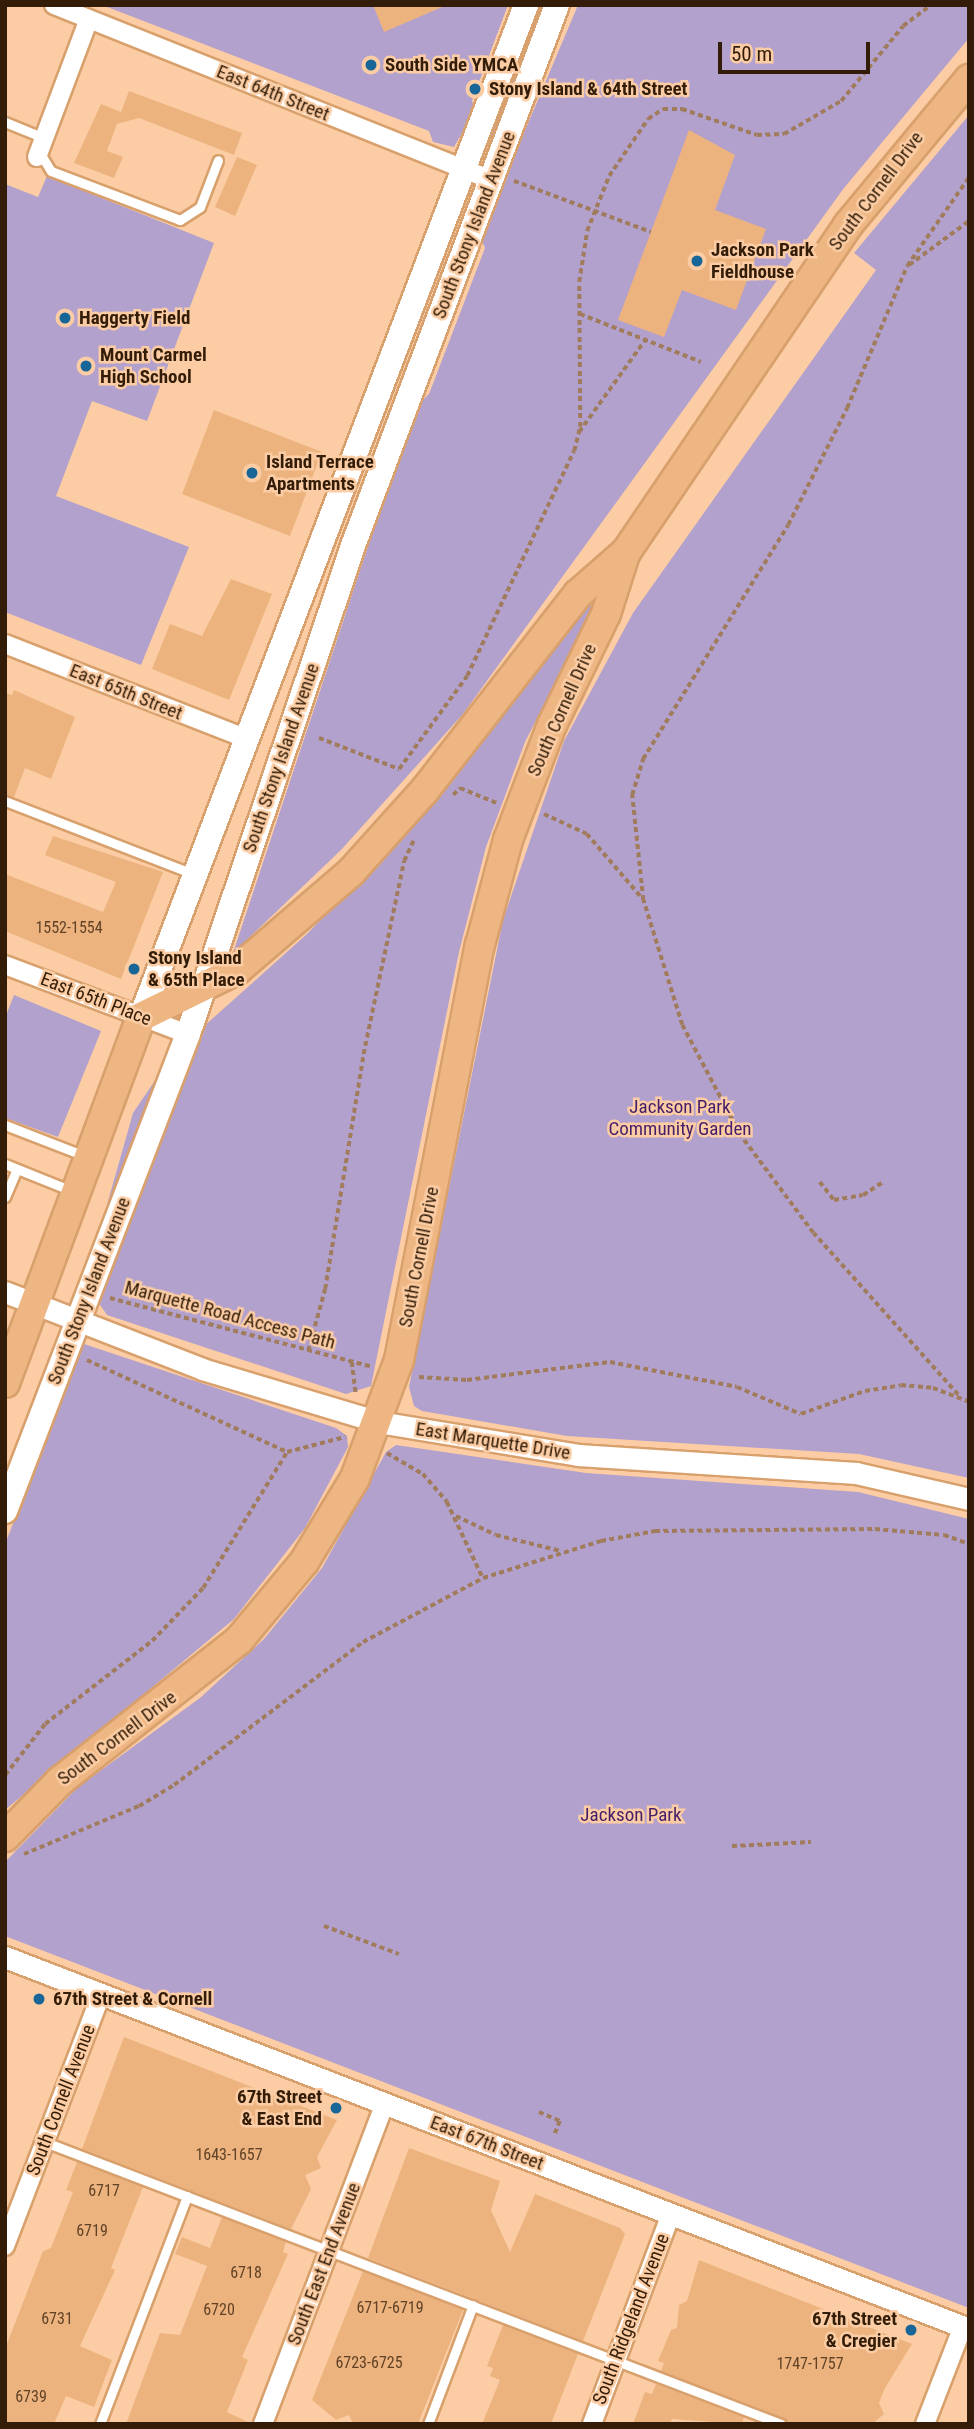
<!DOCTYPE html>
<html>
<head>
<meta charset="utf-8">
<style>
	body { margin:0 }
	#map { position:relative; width:974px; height:2429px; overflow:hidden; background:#fccda4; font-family:"Roboto Condensed",sans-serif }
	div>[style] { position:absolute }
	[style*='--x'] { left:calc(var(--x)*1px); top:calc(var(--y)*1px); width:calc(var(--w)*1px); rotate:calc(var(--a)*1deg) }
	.green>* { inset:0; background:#b2a0cd }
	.building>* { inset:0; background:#ecb37f }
	.path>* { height:3.5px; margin-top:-1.75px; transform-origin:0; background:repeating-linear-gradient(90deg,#a07c5c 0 5px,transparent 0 8.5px) }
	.roads { filter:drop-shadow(2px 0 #d8a06c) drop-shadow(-2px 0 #d8a06c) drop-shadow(0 2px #d8a06c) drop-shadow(0 -2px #d8a06c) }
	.service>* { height:9px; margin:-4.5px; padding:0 4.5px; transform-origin:4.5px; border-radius:4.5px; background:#fff }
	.minor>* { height:18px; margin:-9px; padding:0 9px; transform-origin:9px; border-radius:9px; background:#fff }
	.tertiary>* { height:21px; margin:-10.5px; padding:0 10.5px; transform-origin:10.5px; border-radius:10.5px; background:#fff }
	.secondary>* { height:24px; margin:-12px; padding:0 12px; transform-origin:12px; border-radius:12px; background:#fff }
	.trunk>* { height:28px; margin:-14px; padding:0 14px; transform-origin:14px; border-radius:14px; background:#eeb682 }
	.dots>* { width:19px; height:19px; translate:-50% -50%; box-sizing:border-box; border:4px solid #fccda4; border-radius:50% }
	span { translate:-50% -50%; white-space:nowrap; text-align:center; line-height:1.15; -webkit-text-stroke:5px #fccda4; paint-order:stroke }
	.number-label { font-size:16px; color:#614226 }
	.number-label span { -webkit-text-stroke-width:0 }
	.poi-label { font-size:19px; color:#331d08; font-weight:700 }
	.left { translate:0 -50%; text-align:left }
	.right { translate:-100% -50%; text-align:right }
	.street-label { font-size:19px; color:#331d08 }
	.park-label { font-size:19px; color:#441e6a }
	.frame { position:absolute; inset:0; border:7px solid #331d08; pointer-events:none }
	.scale { position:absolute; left:718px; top:42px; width:152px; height:32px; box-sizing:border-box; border:4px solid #331d08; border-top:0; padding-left:9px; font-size:21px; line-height:24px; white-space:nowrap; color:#331d08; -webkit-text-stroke:5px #fccda4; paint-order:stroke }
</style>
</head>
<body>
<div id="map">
	<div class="green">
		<div style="clip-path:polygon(102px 5px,508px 5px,472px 101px,475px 110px,454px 147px,433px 142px,429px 131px)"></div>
		<div style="clip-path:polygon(538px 5px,547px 5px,495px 141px,487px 138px)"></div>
		<div style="clip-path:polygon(578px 5px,969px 5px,969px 38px,844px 188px,463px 714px,341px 850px,233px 953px,414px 408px,429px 394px,485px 248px,480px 237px)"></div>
		<div style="clip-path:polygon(969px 115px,969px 1478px,859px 1454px,567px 1436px,422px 1411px,414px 1406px,409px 1387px,503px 920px,564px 741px,633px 613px,876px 270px,854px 253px)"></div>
		<div style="clip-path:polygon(47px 176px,214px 243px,147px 421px,92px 401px,56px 496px,189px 547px,141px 665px,5px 612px,5px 184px,38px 197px)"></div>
		<div style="clip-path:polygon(590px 604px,594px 607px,525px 742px,486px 847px,459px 952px,371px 1386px,346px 1394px,107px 1315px,98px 1302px,202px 1028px,307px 934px,410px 828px)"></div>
		<div style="clip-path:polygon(14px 995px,101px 1031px,58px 1137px,5px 1118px,5px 1018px)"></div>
		<div style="clip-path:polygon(156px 1079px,108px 1213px,105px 1212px,133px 1113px)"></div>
		<div style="clip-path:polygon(84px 1344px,336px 1428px,347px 1436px,348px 1447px,305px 1528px,234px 1619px,5px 1810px,5px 1544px)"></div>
		<div style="clip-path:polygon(396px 1445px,586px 1473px,858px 1492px,969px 1519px,969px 2308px,5px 1936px,5px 1862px,78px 1787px,200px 1698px,264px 1639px,322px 1568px,386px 1452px)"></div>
	</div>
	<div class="building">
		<div style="clip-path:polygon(373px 5px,447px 5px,384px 32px)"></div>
		<div style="clip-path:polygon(129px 91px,242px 133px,234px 155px,139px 118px,117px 124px,107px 151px,123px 157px,114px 178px,74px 163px,101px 104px,121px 112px)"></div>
		<div style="clip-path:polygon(689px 130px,735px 155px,715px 210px,766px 229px,736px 310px,682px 290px,664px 337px,618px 320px)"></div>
		<div style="clip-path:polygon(237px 157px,257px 165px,235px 216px,215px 207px)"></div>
		<div style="clip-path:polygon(214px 410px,322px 452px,290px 536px,182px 494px)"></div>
		<div style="clip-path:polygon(231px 579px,272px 594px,229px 700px,152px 669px,170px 624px,202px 636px)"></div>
		<div style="clip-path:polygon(14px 690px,75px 717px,51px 779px,25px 768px,14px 797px,5px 794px,5px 693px,12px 695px)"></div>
		<div style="clip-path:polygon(53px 836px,163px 872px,121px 979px,5px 931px,5px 874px,103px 912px,116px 882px,45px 855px)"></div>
		<div style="clip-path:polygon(124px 2037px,337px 2120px,317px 2157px,321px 2168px,305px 2175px,311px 2189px,291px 2229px,82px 2149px)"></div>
		<div style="clip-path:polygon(409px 2148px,500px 2181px,491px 2210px,510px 2252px,535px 2194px,620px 2228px,625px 2234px,583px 2341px,368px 2258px)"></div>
		<div style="clip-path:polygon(77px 2162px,143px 2187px,111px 2268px,115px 2270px,80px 2346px,112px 2360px,94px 2407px,66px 2396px,54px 2424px,5px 2424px,5px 2349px,43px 2251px,51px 2248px,73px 2192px,66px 2190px)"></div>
		<div style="clip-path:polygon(222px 2217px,286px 2242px,283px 2252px,288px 2254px,242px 2357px,248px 2360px,227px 2412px,252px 2424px,126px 2424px,160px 2333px,180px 2335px,207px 2266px,175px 2254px,182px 2237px,210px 2248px)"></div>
		<div style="clip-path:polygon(699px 2260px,912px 2344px,885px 2388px,879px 2403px,884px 2414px,872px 2424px,789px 2424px,661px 2371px,664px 2363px,658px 2361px,671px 2330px,677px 2328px,679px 2305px,687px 2301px)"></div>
		<div style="clip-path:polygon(363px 2271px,463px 2310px,418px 2424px,353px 2424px,349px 2415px,336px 2420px,312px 2400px)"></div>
		<div style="clip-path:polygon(503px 2325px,578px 2354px,551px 2424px,482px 2424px,500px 2380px,490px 2376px,493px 2368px,487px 2366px)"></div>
		<div style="clip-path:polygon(656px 2384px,744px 2417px,742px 2424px,672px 2419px,670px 2424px,633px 2424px,645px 2392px,652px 2394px)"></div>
	</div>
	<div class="path">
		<div style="--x:514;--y:181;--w:146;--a:20.4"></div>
		<div style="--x:909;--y:265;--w:74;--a:-36.3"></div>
		<div style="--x:580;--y:314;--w:130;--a:21.6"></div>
		<div style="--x:579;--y:432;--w:113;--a:-54.3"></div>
		<div style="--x:319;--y:738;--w:86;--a:21.2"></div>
		<div style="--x:399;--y:769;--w:115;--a:-53.8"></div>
		<div style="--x:467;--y:676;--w:249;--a:-64.6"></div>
		<div style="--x:574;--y:451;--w:25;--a:-76"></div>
		<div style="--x:580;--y:427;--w:145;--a:-90.4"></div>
		<div style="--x:579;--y:282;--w:52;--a:-81.1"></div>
		<div style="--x:587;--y:231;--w:59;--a:-68.2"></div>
		<div style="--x:609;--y:176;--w:69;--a:-55.6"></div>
		<div style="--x:648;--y:119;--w:18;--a:-34"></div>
		<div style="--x:663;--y:109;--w:19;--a:0"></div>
		<div style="--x:682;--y:109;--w:79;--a:19.1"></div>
		<div style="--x:757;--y:135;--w:27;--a:-2"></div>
		<div style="--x:784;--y:134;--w:66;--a:-30.1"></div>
		<div style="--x:841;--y:101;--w:97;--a:-50.4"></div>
		<div style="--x:903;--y:26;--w:35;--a:-37"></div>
		<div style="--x:453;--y:795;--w:10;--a:-45"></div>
		<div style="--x:460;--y:788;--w:42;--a:22.3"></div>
		<div style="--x:544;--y:814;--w:47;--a:24.9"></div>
		<div style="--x:587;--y:834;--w:84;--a:49.3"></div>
		<div style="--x:820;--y:1182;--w:23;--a:52"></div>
		<div style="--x:834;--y:1200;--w:29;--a:-10"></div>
		<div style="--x:863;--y:1195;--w:24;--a:-33"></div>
		<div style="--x:110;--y:1298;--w:269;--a:14.7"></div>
		<div style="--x:308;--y:1351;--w:64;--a:-74.7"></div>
		<div style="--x:325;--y:1289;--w:246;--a:-80.7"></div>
		<div style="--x:365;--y:1046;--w:189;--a:-78.1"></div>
		<div style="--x:404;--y:861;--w:23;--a:-65"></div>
		<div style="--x:87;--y:1360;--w:220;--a:24.7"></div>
		<div style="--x:287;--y:1452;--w:60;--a:-14.5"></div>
		<div style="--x:352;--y:1362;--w:31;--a:83"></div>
		<div style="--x:419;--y:1377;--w:48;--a:3.6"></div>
		<div style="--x:467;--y:1380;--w:144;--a:-7.2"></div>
		<div style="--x:610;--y:1362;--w:129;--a:11.1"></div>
		<div style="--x:737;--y:1387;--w:69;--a:22.9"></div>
		<div style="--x:801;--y:1414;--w:68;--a:-19.8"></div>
		<div style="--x:865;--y:1391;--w:36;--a:-9"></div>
		<div style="--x:901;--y:1385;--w:32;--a:5"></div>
		<div style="--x:933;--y:1388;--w:39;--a:21"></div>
		<div style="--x:958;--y:1395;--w:217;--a:-131.8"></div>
		<div style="--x:813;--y:1233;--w:122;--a:-126.7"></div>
		<div style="--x:740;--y:1135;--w:124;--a:-117.8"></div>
		<div style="--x:682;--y:1025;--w:131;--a:-107.3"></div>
		<div style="--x:643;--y:900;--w:106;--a:-96"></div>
		<div style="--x:632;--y:795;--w:38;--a:-73"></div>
		<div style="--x:643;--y:759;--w:275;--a:-58.2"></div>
		<div style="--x:788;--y:525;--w:131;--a:-63.2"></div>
		<div style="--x:847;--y:408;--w:154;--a:-67.1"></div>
		<div style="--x:907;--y:266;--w:108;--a:-55.1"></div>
		<div style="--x:387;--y:1453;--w:42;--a:30.3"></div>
		<div style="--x:423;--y:1474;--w:37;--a:49"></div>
		<div style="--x:447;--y:1502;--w:84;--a:64.7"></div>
		<div style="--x:456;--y:1516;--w:44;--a:25.4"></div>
		<div style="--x:496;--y:1535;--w:67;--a:13.8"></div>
		<div style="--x:5;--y:1775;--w:65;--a:-51.9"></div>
		<div style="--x:45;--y:1724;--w:135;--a:-37.8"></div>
		<div style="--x:152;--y:1641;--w:74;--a:-46.1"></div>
		<div style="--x:203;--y:1588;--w:160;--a:-58.3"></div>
		<div style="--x:732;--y:1846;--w:79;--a:-2.9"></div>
		<div style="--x:24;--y:1854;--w:125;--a:-22.7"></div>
		<div style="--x:139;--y:1806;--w:41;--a:-31"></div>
		<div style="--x:174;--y:1785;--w:237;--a:-37.1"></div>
		<div style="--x:363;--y:1642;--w:136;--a:-28.1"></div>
		<div style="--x:483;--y:1578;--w:124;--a:-17.4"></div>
		<div style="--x:601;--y:1541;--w:55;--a:-10.5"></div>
		<div style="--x:655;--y:1531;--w:220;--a:-0.5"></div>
		<div style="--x:875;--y:1529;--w:69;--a:5"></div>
		<div style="--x:944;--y:1535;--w:27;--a:20"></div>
		<div style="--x:324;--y:1926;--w:80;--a:20.5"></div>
		<div style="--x:539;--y:2112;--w:23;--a:23"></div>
		<div style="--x:560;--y:2121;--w:14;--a:111"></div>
	</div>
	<div class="roads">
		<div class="service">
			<div style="--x:5;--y:122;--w:42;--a:22.3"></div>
			<div style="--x:40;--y:153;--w:21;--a:59"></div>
			<div style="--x:51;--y:171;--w:138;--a:20.8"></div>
			<div style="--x:180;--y:220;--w:24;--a:-33"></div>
			<div style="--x:200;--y:207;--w:50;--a:-69"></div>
			<div style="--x:5;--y:801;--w:202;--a:21.2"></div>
			<div style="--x:5;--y:1125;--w:86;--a:21.2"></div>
			<div style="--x:5;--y:1164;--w:72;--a:21.9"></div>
			<div style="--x:5;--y:1197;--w:30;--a:-67"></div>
			<div style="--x:45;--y:2142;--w:788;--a:20.96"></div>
			<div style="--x:100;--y:2424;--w:244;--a:-69.1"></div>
			<div style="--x:428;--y:2424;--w:127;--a:-69.3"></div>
		</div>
		<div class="minor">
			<div style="--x:54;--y:5;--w:472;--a:21.8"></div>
			<div style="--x:37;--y:157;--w:147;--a:-69.4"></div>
			<div style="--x:5;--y:644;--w:260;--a:21.4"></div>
			<div style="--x:5;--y:965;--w:196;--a:20.7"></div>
			<div style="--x:5;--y:2246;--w:270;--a:-69.1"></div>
			<div style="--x:263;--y:2424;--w:343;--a:-69.2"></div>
			<div style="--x:592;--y:2424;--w:224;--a:-69.4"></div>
			<div style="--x:925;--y:2424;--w:105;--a:-68.8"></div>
		</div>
		<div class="tertiary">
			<div style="--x:5;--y:1292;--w:212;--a:21.3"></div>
			<div style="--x:202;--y:1369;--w:185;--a:16.7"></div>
			<div style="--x:379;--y:1422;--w:202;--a:9.4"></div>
			<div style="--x:578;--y:1455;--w:279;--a:3.7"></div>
			<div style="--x:856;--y:1473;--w:116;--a:13"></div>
			<div style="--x:5;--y:1957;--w:1033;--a:21.1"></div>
		</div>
		<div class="secondary">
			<div style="--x:141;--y:1017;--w:1083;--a:-69.17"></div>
			<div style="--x:5;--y:1511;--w:511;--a:-69.01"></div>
			<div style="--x:188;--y:1034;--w:518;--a:-71.32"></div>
			<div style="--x:354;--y:543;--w:575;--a:-69.33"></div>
		</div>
		<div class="trunk">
			<div style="--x:5;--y:1383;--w:390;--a:-69.6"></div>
			<div style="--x:141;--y:1017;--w:107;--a:-26.1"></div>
			<div style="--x:237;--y:970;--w:150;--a:-40.7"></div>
			<div style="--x:351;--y:872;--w:109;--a:-48"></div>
			<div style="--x:424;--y:791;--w:250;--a:-52"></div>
			<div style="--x:578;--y:594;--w:64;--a:-41.2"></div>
			<div style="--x:626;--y:552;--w:395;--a:-55.8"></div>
			<div style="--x:848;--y:225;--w:190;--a:-50.3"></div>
			<div style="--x:5;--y:1837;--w:78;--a:-45.5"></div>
			<div style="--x:60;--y:1781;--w:228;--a:-38.2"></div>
			<div style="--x:239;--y:1640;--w:102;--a:-50.2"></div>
			<div style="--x:304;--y:1562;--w:98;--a:-58.7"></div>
			<div style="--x:355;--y:1478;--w:126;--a:-69.6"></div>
			<div style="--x:399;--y:1360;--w:423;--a:-79"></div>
			<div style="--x:480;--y:945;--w:109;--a:-75.1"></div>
			<div style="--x:508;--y:840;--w:123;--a:-69.1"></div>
			<div style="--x:552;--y:725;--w:123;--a:-64.1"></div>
			<div style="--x:606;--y:614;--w:63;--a:-72.4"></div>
		</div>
	</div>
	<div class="dots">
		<div style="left:371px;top:65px;background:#186698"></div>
		<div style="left:475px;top:89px;background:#186698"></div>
		<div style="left:697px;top:261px;background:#186698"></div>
		<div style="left:65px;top:318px;background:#186698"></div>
		<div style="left:86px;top:366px;background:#186698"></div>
		<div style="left:252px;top:473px;background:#186698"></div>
		<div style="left:134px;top:969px;background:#186698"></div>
		<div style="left:39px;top:1999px;background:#186698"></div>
		<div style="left:336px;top:2108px;background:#186698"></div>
		<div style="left:911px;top:2330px;background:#186698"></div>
	</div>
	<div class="number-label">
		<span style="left:69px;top:928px">1552-1554</span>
		<span style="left:229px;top:2155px">1643-1657</span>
		<span style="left:104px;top:2191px">6717</span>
		<span style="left:92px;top:2231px">6719</span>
		<span style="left:246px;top:2273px">6718</span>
		<span style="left:390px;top:2308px">6717-6719</span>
		<span style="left:219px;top:2310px">6720</span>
		<span style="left:57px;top:2319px">6731</span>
		<span style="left:369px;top:2363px">6723-6725</span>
		<span style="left:810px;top:2364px">1747-1757</span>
		<span style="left:31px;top:2397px">6739</span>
	</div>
	<div class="poi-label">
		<span class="left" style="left:385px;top:65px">South Side YMCA</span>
		<span class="left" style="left:489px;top:89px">Stony Island &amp; 64th Street</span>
		<span class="left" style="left:711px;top:261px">Jackson Park<br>Fieldhouse</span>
		<span class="left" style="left:79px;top:318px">Haggerty Field</span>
		<span class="left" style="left:100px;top:366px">Mount Carmel<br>High School</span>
		<span class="left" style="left:266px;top:473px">Island Terrace<br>Apartments</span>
		<span class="left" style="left:148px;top:969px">Stony Island<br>&amp; 65th Place</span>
		<span class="left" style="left:53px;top:1999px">67th Street &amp; Cornell</span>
		<span class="right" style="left:322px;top:2108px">67th Street<br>&amp; East End</span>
		<span class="right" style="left:897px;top:2330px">67th Street<br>&amp; Cregier</span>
	</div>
	<div class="street-label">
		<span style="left:273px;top:93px;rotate:22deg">East 64th Street</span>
		<span style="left:876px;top:191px;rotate:-53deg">South Cornell Drive</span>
		<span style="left:474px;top:225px;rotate:-69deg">South Stony Island Avenue</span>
		<span style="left:126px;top:692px;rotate:22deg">East 65th Street</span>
		<span style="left:562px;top:710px;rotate:-66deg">South Cornell Drive</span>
		<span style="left:281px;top:758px;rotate:-71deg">South Stony Island Avenue</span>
		<span style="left:96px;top:999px;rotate:21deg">East 65th Place</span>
		<span style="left:419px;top:1257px;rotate:-79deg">South Cornell Drive</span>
		<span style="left:89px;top:1291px;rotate:-69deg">South Stony Island Avenue</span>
		<span style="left:230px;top:1315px;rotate:15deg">Marquette Road Access Path</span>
		<span style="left:493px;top:1441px;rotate:9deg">East Marquette Drive</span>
		<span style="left:117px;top:1738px;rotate:-37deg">South Cornell Drive</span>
		<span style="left:61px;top:2100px;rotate:-69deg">South Cornell Avenue</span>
		<span style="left:487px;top:2143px;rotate:21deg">East 67th Street</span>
		<span style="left:324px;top:2264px;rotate:-69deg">South East End Avenue</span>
		<span style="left:631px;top:2319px;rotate:-69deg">South Ridgeland Avenue</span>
	</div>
	<div class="park-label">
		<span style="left:680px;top:1118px">Jackson Park<br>Community Garden</span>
		<span style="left:631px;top:1815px">Jackson Park</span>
	</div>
	<div class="frame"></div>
	<div class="scale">50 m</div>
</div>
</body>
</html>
